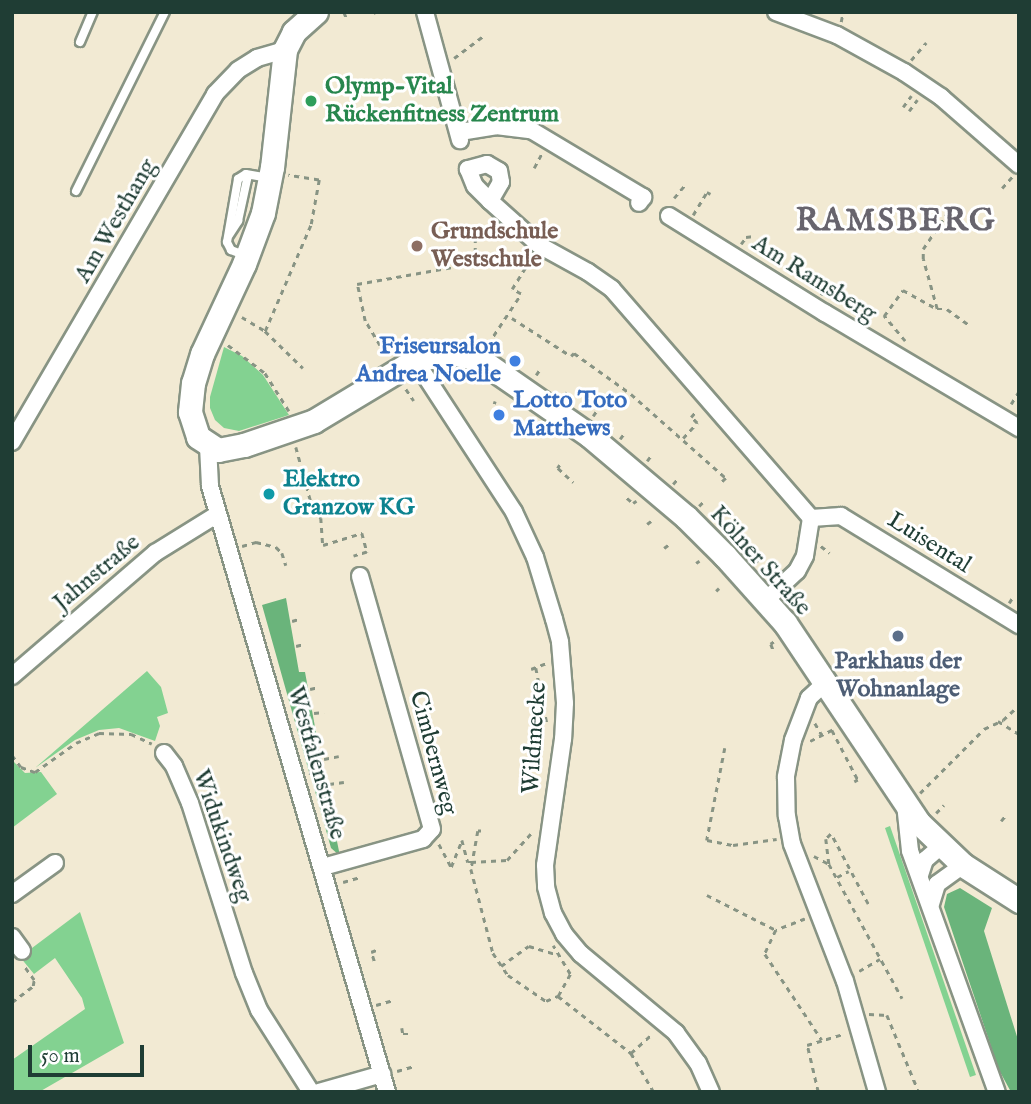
<!DOCTYPE html>
<html>
<head>
<meta charset="utf-8">
<style>
	body { margin:0 }
	#map { position:relative; width:1031px; height:1104px; overflow:hidden; background:#f2ead3; font-family:"IM FELL English",serif }
	div>[style] { position:absolute }
	[style*='--x'] { left:calc(var(--x)*1px); top:calc(var(--y)*1px); width:calc(var(--w)*1px); rotate:calc(var(--a)*1deg) }
	.green>* { inset:0; background:#83d291 }
	.forest>* { inset:0; background:#6ab47b }
	.path>* { height:2.5px; margin-top:-1.25px; transform-origin:0; background:repeating-linear-gradient(90deg,#889484 0 5px,transparent 0 10px) }
	.roads { filter:drop-shadow(2px 0 #889484) drop-shadow(-2px 0 #889484) drop-shadow(0 2px #889484) drop-shadow(0 -2px #889484) }
	.lane>* { height:8px; margin:-4px; padding:0 4px; transform-origin:4px; border-radius:4px; background:#fff }
	.street>* { height:16px; margin:-8px; padding:0 8px; transform-origin:8px; border-radius:8px; background:#fff }
	.secondary>* { height:23px; margin:-11.5px; padding:0 11.5px; transform-origin:11.5px; border-radius:11.5px; background:#fff }
	.dots>* { width:19px; height:19px; translate:-50% -50%; box-sizing:border-box; border:4px solid #fff; border-radius:50% }
	span { translate:-50% -50%; white-space:nowrap; text-align:center; line-height:1.15; -webkit-text-stroke:6px #fff; paint-order:stroke }
	.leisure-label { font-size:24px; color:#27864d; font-weight:700 }
	.left { translate:0 -50%; text-align:left }
	.street-label { font-size:24px; color:#1f3d34 }
	.education-label { font-size:24px; color:#785e54; font-weight:700 }
	.shop-label { font-size:24px; color:#366cbe; font-weight:700 }
	.right { translate:-100% -50%; text-align:right }
	.culture-label { font-size:24px; color:#0d838f; font-weight:700 }
	.service-label { font-size:24px; color:#4e5e75; font-weight:700 }
	.district-label { font-size:32px; color:#67646d; font-weight:700; letter-spacing:2px }
	.frame { position:absolute; inset:0; border:14px solid #1f3d34; pointer-events:none }
	.scale { position:absolute; left:28px; top:1045px; width:116px; height:32px; box-sizing:border-box; border:4px solid #1f3d34; border-top:0; padding-left:9px; font-size:21px; line-height:24px; white-space:nowrap; color:#1f3d34; -webkit-text-stroke:5px #fff; paint-order:stroke }
</style>
</head>
<body>
<div id="map">
	<div class="green">
		<div style="clip-path:polygon(224px 347px,242px 356px,263px 375px,289px 415px,239px 431px,224px 428px,215px 420px,210px 408px,210px 397px)"></div>
		<div style="clip-path:polygon(147px 671px,161px 687px,168px 713px,157px 717px,160px 726px,155px 741px,119px 728px,99px 730px,75px 740px,35px 768px)"></div>
		<div style="clip-path:polygon(12px 760px,25px 773px,41px 772px,57px 794px,12px 828px)"></div>
		<div style="clip-path:polygon(890px 826px,976px 1075px,970px 1077px,885px 828px)"></div>
		<div style="clip-path:polygon(80px 912px,124px 1043px,39px 1092px,12px 1092px,12px 1060px,85px 1009px,82px 998px,55px 958px,34px 974px,20px 957px)"></div>
	</div>
	<div class="forest">
		<div style="clip-path:polygon(286px 598px,299px 672px,305px 672px,319px 749px,312px 750px,309px 772px,262px 605px)"></div>
		<div style="clip-path:polygon(320px 752px,331px 812px,340px 856px,331px 848px,311px 777px,316px 753px)"></div>
		<div style="clip-path:polygon(960px 888px,992px 908px,984px 931px,1019px 1043px,1019px 1092px,1011px 1092px,999px 1070px,944px 907px,947px 894px)"></div>
	</div>
	<div class="path">
		<div style="--x:344;--y:12;--w:8;--a:67"></div>
		<div style="--x:375;--y:12;--w:2;--a:63"></div>
		<div style="--x:841;--y:22;--w:10;--a:-79"></div>
		<div style="--x:454;--y:58;--w:39;--a:-37"></div>
		<div style="--x:911;--y:60;--w:23;--a:-49"></div>
		<div style="--x:903;--y:107;--w:14;--a:-54"></div>
		<div style="--x:909;--y:111;--w:14;--a:-54"></div>
		<div style="--x:534;--y:168;--w:17;--a:-62"></div>
		<div style="--x:1002;--y:188;--w:15;--a:-48"></div>
		<div style="--x:674;--y:198;--w:16;--a:-50"></div>
		<div style="--x:693;--y:215;--w:27;--a:-59"></div>
		<div style="--x:707;--y:192;--w:4;--a:27"></div>
		<div style="--x:741;--y:244;--w:9;--a:-54"></div>
		<div style="--x:746;--y:237;--w:8;--a:-7"></div>
		<div style="--x:821;--y:295;--w:16;--a:-60"></div>
		<div style="--x:937;--y:309;--w:10;--a:0"></div>
		<div style="--x:947;--y:309;--w:27;--a:36"></div>
		<div style="--x:242;--y:317;--w:27;--a:31"></div>
		<div style="--x:265;--y:331;--w:53;--a:44.2"></div>
		<div style="--x:512;--y:318;--w:70;--a:32.8"></div>
		<div style="--x:571;--y:356;--w:4;--a:-45"></div>
		<div style="--x:574;--y:353;--w:70;--a:35.7"></div>
		<div style="--x:631;--y:394;--w:127;--a:41.5"></div>
		<div style="--x:726;--y:478;--w:7;--a:135"></div>
		<div style="--x:265;--y:331;--w:116;--a:-66.7"></div>
		<div style="--x:311;--y:224;--w:45;--a:-79.7"></div>
		<div style="--x:319;--y:180;--w:31;--a:-171"></div>
		<div style="--x:905;--y:341;--w:33;--a:-130"></div>
		<div style="--x:884;--y:316;--w:32;--a:-54"></div>
		<div style="--x:903;--y:290;--w:39;--a:29"></div>
		<div style="--x:937;--y:309;--w:52;--a:-105.6"></div>
		<div style="--x:923;--y:259;--w:10;--a:-90"></div>
		<div style="--x:923;--y:249;--w:48;--a:-56"></div>
		<div style="--x:488;--y:344;--w:60;--a:-56.6"></div>
		<div style="--x:521;--y:294;--w:10;--a:-151"></div>
		<div style="--x:512;--y:289;--w:36;--a:-58"></div>
		<div style="--x:228;--y:345;--w:46;--a:37.1"></div>
		<div style="--x:265;--y:373;--w:45;--a:57.7"></div>
		<div style="--x:385;--y:354;--w:39;--a:-121"></div>
		<div style="--x:365;--y:321;--w:38;--a:-102"></div>
		<div style="--x:357;--y:284;--w:120;--a:-10.1"></div>
		<div style="--x:475;--y:263;--w:30;--a:-90"></div>
		<div style="--x:536;--y:375;--w:7;--a:-56"></div>
		<div style="--x:406;--y:389;--w:14;--a:56"></div>
		<div style="--x:564;--y:396;--w:9;--a:-54"></div>
		<div style="--x:494;--y:404;--w:3;--a:-72"></div>
		<div style="--x:1011;--y:404;--w:15;--a:-58"></div>
		<div style="--x:593;--y:416;--w:7;--a:-56"></div>
		<div style="--x:683;--y:438;--w:21;--a:-47"></div>
		<div style="--x:697;--y:423;--w:8;--a:-135"></div>
		<div style="--x:691;--y:417;--w:9;--a:-49"></div>
		<div style="--x:620;--y:439;--w:9;--a:-54"></div>
		<div style="--x:296;--y:447;--w:64;--a:74.7"></div>
		<div style="--x:313;--y:509;--w:12;--a:48"></div>
		<div style="--x:321;--y:518;--w:27;--a:86"></div>
		<div style="--x:323;--y:545;--w:41;--a:-17.1"></div>
		<div style="--x:362;--y:533;--w:20;--a:75"></div>
		<div style="--x:367;--y:552;--w:14;--a:163"></div>
		<div style="--x:647;--y:461;--w:9;--a:-54"></div>
		<div style="--x:560;--y:465;--w:4;--a:124"></div>
		<div style="--x:558;--y:468;--w:21;--a:43"></div>
		<div style="--x:673;--y:484;--w:9;--a:-49"></div>
		<div style="--x:627;--y:498;--w:8;--a:40"></div>
		<div style="--x:633;--y:503;--w:4;--a:-34"></div>
		<div style="--x:699;--y:506;--w:7;--a:-45"></div>
		<div style="--x:647;--y:524;--w:5;--a:-37"></div>
		<div style="--x:727;--y:534;--w:7;--a:-45"></div>
		<div style="--x:242;--y:546;--w:15;--a:-16"></div>
		<div style="--x:256;--y:542;--w:21;--a:14"></div>
		<div style="--x:276;--y:547;--w:8;--a:45"></div>
		<div style="--x:282;--y:553;--w:13;--a:72"></div>
		<div style="--x:821;--y:546;--w:11;--a:38"></div>
		<div style="--x:664;--y:548;--w:5;--a:-37"></div>
		<div style="--x:696;--y:563;--w:4;--a:-34"></div>
		<div style="--x:755;--y:563;--w:7;--a:-45"></div>
		<div style="--x:716;--y:591;--w:4;--a:-45"></div>
		<div style="--x:1009;--y:603;--w:9;--a:-58"></div>
		<div style="--x:292;--y:621;--w:7;--a:-16"></div>
		<div style="--x:774;--y:642;--w:4;--a:146"></div>
		<div style="--x:771;--y:644;--w:9;--a:69"></div>
		<div style="--x:296;--y:646;--w:8;--a:-14"></div>
		<div style="--x:536;--y:668;--w:56;--a:78.7"></div>
		<div style="--x:531;--y:669;--w:17;--a:-21"></div>
		<div style="--x:310;--y:689;--w:9;--a:-13"></div>
		<div style="--x:314;--y:713;--w:10;--a:-6"></div>
		<div style="--x:998;--y:721;--w:25;--a:32"></div>
		<div style="--x:815;--y:723;--w:14;--a:60"></div>
		<div style="--x:810;--y:741;--w:25;--a:-27"></div>
		<div style="--x:832;--y:730;--w:56;--a:62.5"></div>
		<div style="--x:858;--y:780;--w:4;--a:153"></div>
		<div style="--x:725;--y:748;--w:94;--a:101.1"></div>
		<div style="--x:707;--y:840;--w:26;--a:11"></div>
		<div style="--x:733;--y:845;--w:44;--a:-7.8"></div>
		<div style="--x:12;--y:755;--w:15;--a:53"></div>
		<div style="--x:21;--y:767;--w:15;--a:20"></div>
		<div style="--x:35;--y:772;--w:50;--a:-35.3"></div>
		<div style="--x:76;--y:743;--w:25;--a:-23"></div>
		<div style="--x:99;--y:733;--w:32;--a:2"></div>
		<div style="--x:131;--y:734;--w:23;--a:25"></div>
		<div style="--x:324;--y:759;--w:15;--a:-11"></div>
		<div style="--x:310;--y:775;--w:24;--a:-81"></div>
		<div style="--x:314;--y:751;--w:9;--a:-13"></div>
		<div style="--x:329;--y:784;--w:15;--a:-8"></div>
		<div style="--x:920;--y:793;--w:91;--a:-45"></div>
		<div style="--x:984;--y:729;--w:21;--a:-25"></div>
		<div style="--x:1003;--y:720;--w:22;--a:-43"></div>
		<div style="--x:936;--y:813;--w:11;--a:-45"></div>
		<div style="--x:1001;--y:821;--w:6;--a:-51"></div>
		<div style="--x:481;--y:831;--w:3;--a:180"></div>
		<div style="--x:478;--y:831;--w:39;--a:100"></div>
		<div style="--x:471;--y:869;--w:87;--a:75.3"></div>
		<div style="--x:493;--y:953;--w:27;--a:56"></div>
		<div style="--x:508;--y:975;--w:46;--a:34.4"></div>
		<div style="--x:546;--y:1001;--w:13;--a:-23"></div>
		<div style="--x:558;--y:996;--w:25;--a:-61"></div>
		<div style="--x:570;--y:974;--w:33;--a:-121"></div>
		<div style="--x:439;--y:844;--w:26;--a:62"></div>
		<div style="--x:451;--y:867;--w:29;--a:-68"></div>
		<div style="--x:462;--y:840;--w:23;--a:75"></div>
		<div style="--x:468;--y:862;--w:3;--a:0"></div>
		<div style="--x:814;--y:856;--w:17;--a:28"></div>
		<div style="--x:471;--y:862;--w:36;--a:-3"></div>
		<div style="--x:507;--y:860;--w:40;--a:-48"></div>
		<div style="--x:837;--y:877;--w:13;--a:-27"></div>
		<div style="--x:343;--y:882;--w:18;--a:-16"></div>
		<div style="--x:707;--y:895;--w:77;--a:26.9"></div>
		<div style="--x:868;--y:904;--w:79;--a:-117.9"></div>
		<div style="--x:831;--y:834;--w:7;--a:135"></div>
		<div style="--x:826;--y:839;--w:25;--a:83"></div>
		<div style="--x:829;--y:864;--w:153;--a:61.4"></div>
		<div style="--x:805;--y:919;--w:31;--a:159"></div>
		<div style="--x:776;--y:930;--w:26;--a:115"></div>
		<div style="--x:765;--y:954;--w:103;--a:56.5"></div>
		<div style="--x:374;--y:961;--w:9;--a:-108"></div>
		<div style="--x:371;--y:952;--w:9;--a:-21"></div>
		<div style="--x:501;--y:966;--w:34;--a:-36"></div>
		<div style="--x:529;--y:946;--w:28;--a:17"></div>
		<div style="--x:859;--y:971;--w:24;--a:-30"></div>
		<div style="--x:558;--y:996;--w:93;--a:38"></div>
		<div style="--x:631;--y:1053;--w:45;--a:59.5"></div>
		<div style="--x:12;--y:1002;--w:26;--a:-37"></div>
		<div style="--x:33;--y:986;--w:6;--a:-81"></div>
		<div style="--x:34;--y:980;--w:17;--a:-126"></div>
		<div style="--x:376;--y:1005;--w:18;--a:-16"></div>
		<div style="--x:869;--y:1014;--w:18;--a:3"></div>
		<div style="--x:887;--y:1015;--w:81;--a:67.5"></div>
		<div style="--x:402;--y:1028;--w:6;--a:81"></div>
		<div style="--x:403;--y:1034;--w:9;--a:0"></div>
		<div style="--x:631;--y:1053;--w:28;--a:-42"></div>
		<div style="--x:397;--y:1071;--w:18;--a:-16"></div>
		<div style="--x:818;--y:1092;--w:48;--a:-103.2"></div>
		<div style="--x:807;--y:1045;--w:39;--a:-17"></div>
	</div>
	<div class="roads">
		<div class="lane">
			<div style="--x:80;--y:42;--w:33;--a:-67"></div>
			<div style="--x:76;--y:191;--w:200;--a:-63.6"></div>
			<div style="--x:229;--y:235;--w:17;--a:-57"></div>
			<div style="--x:238;--y:221;--w:47;--a:-77.7"></div>
			<div style="--x:244;--y:255;--w:14;--a:-159"></div>
			<div style="--x:231;--y:250;--w:9;--a:-117"></div>
			<div style="--x:227;--y:242;--w:64;--a:-80.1"></div>
			<div style="--x:238;--y:179;--w:9;--a:-32"></div>
			<div style="--x:246;--y:174;--w:23;--a:10"></div>
		</div>
		<div class="street">
			<div style="--x:425;--y:12;--w:133;--a:74.7"></div>
			<div style="--x:776;--y:12;--w:65;--a:20.7"></div>
			<div style="--x:837;--y:35;--w:77;--a:28.9"></div>
			<div style="--x:904;--y:72;--w:45;--a:34"></div>
			<div style="--x:941;--y:97;--w:103;--a:41.1"></div>
			<div style="--x:460;--y:132;--w:36;--a:-9"></div>
			<div style="--x:496;--y:126;--w:35;--a:7"></div>
			<div style="--x:531;--y:130;--w:131;--a:30.9"></div>
			<div style="--x:643;--y:197;--w:7;--a:124"></div>
			<div style="--x:490;--y:201;--w:22;--a:-60"></div>
			<div style="--x:501;--y:182;--w:11;--a:-100"></div>
			<div style="--x:499;--y:171;--w:14;--a:-150"></div>
			<div style="--x:487;--y:164;--w:20;--a:165"></div>
			<div style="--x:468;--y:169;--w:18;--a:68"></div>
			<div style="--x:475;--y:186;--w:21;--a:45"></div>
			<div style="--x:490;--y:201;--w:66;--a:41.9"></div>
			<div style="--x:539;--y:245;--w:56;--a:28.9"></div>
			<div style="--x:588;--y:272;--w:29;--a:35"></div>
			<div style="--x:612;--y:289;--w:303;--a:49"></div>
			<div style="--x:811;--y:518;--w:38;--a:99"></div>
			<div style="--x:805;--y:556;--w:17;--a:118"></div>
			<div style="--x:797;--y:571;--w:42;--a:136.9"></div>
			<div style="--x:669;--y:216;--w:184;--a:31.9"></div>
			<div style="--x:825;--y:313;--w:226;--a:30.7"></div>
			<div style="--x:415;--y:360;--w:181;--a:56.9"></div>
			<div style="--x:514;--y:512;--w:50;--a:65"></div>
			<div style="--x:535;--y:557;--w:65;--a:73"></div>
			<div style="--x:554;--y:619;--w:24;--a:75"></div>
			<div style="--x:560;--y:642;--w:61;--a:85.3"></div>
			<div style="--x:565;--y:703;--w:36;--a:93"></div>
			<div style="--x:563;--y:739;--w:127;--a:98.1"></div>
			<div style="--x:545;--y:865;--w:22;--a:87"></div>
			<div style="--x:546;--y:887;--w:27;--a:75"></div>
			<div style="--x:553;--y:913;--w:24;--a:62"></div>
			<div style="--x:564;--y:934;--w:26;--a:50"></div>
			<div style="--x:581;--y:954;--w:124;--a:39.7"></div>
			<div style="--x:676;--y:1033;--w:37;--a:54"></div>
			<div style="--x:698;--y:1063;--w:32;--a:66"></div>
			<div style="--x:12;--y:442;--w:403;--a:-59.7"></div>
			<div style="--x:215;--y:94;--w:33;--a:-46"></div>
			<div style="--x:238;--y:70;--w:22;--a:-32"></div>
			<div style="--x:257;--y:58;--w:29;--a:-16"></div>
			<div style="--x:208;--y:446;--w:40;--a:87.1"></div>
			<div style="--x:210;--y:486;--w:631;--a:73.72"></div>
			<div style="--x:811;--y:518;--w:30;--a:-4"></div>
			<div style="--x:841;--y:516;--w:209;--a:31.5"></div>
			<div style="--x:12;--y:676;--w:189;--a:-40.7"></div>
			<div style="--x:155;--y:553;--w:74;--a:-31.8"></div>
			<div style="--x:825;--y:683;--w:22;--a:137"></div>
			<div style="--x:809;--y:698;--w:45;--a:110.9"></div>
			<div style="--x:793;--y:740;--w:38;--a:101"></div>
			<div style="--x:786;--y:777;--w:39;--a:89"></div>
			<div style="--x:787;--y:816;--w:28;--a:80"></div>
			<div style="--x:792;--y:844;--w:147;--a:68.9"></div>
			<div style="--x:845;--y:981;--w:116;--a:73.9"></div>
			<div style="--x:164;--y:753;--w:16;--a:52"></div>
			<div style="--x:174;--y:766;--w:40;--a:66.6"></div>
			<div style="--x:190;--y:803;--w:178;--a:72.4"></div>
			<div style="--x:244;--y:973;--w:40;--a:68"></div>
			<div style="--x:259;--y:1010;--w:97;--a:57.6"></div>
			<div style="--x:905;--y:804;--w:47;--a:83.9"></div>
			<div style="--x:910;--y:851;--w:256;--a:70.2"></div>
			<div style="--x:323;--y:867;--w:104;--a:-15.6"></div>
			<div style="--x:423;--y:839;--w:13;--a:-48"></div>
			<div style="--x:432;--y:829;--w:263;--a:-105.9"></div>
			<div style="--x:920;--y:875;--w:16;--a:-72"></div>
			<div style="--x:925;--y:860;--w:21;--a:-41"></div>
			<div style="--x:12;--y:894;--w:53;--a:-35.8"></div>
			<div style="--x:931;--y:904;--w:21;--a:-73"></div>
			<div style="--x:937;--y:884;--w:32;--a:-36"></div>
			<div style="--x:12;--y:937;--w:17;--a:54"></div>
			<div style="--x:319;--y:1092;--w:66;--a:-15.9"></div>
		</div>
		<div class="secondary">
			<div style="--x:316;--y:12;--w:30;--a:138"></div>
			<div style="--x:294;--y:32;--w:20;--a:117"></div>
			<div style="--x:285;--y:50;--w:118;--a:96.3"></div>
			<div style="--x:272;--y:167;--w:47;--a:101.1"></div>
			<div style="--x:263;--y:213;--w:54;--a:110.4"></div>
			<div style="--x:244;--y:264;--w:99;--a:115"></div>
			<div style="--x:202;--y:354;--w:30;--a:107"></div>
			<div style="--x:193;--y:383;--w:29;--a:96"></div>
			<div style="--x:190;--y:412;--w:26;--a:72"></div>
			<div style="--x:198;--y:437;--w:24;--a:33"></div>
			<div style="--x:218;--y:450;--w:26;--a:-11"></div>
			<div style="--x:244;--y:445;--w:74;--a:-18.9"></div>
			<div style="--x:314;--y:421;--w:118;--a:-31.1"></div>
			<div style="--x:415;--y:360;--w:37;--a:-11"></div>
			<div style="--x:451;--y:353;--w:29;--a:12"></div>
			<div style="--x:479;--y:359;--w:135;--a:34.7"></div>
			<div style="--x:590;--y:436;--w:126;--a:40.2"></div>
			<div style="--x:686;--y:517;--w:55;--a:45"></div>
			<div style="--x:725;--y:556;--w:90;--a:48.2"></div>
			<div style="--x:785;--y:623;--w:241;--a:56.2"></div>
			<div style="--x:919;--y:823;--w:61;--a:43.7"></div>
			<div style="--x:963;--y:865;--w:67;--a:32.7"></div>
		</div>
	</div>
	<div class="dots">
		<div style="left:311px;top:101px;background:#2e9e5b"></div>
		<div style="left:417px;top:246px;background:#8d6e63"></div>
		<div style="left:515px;top:361px;background:#3f7fe0"></div>
		<div style="left:499px;top:415px;background:#3f7fe0"></div>
		<div style="left:269px;top:494px;background:#0f9aa8"></div>
		<div style="left:898px;top:636px;background:#5c6f8a"></div>
	</div>
	<div class="leisure-label">
		<span class="left" style="left:325px;top:101px">Olymp-Vital<br>Rückenfitness Zentrum</span>
	</div>
	<div class="street-label">
		<span style="left:116px;top:221px;rotate:-60deg">Am Westhang</span>
		<span style="left:814px;top:279px;rotate:32deg">Am Ramsberg</span>
		<span style="left:929px;top:543px;rotate:32deg">Luisental</span>
		<span style="left:760px;top:561px;rotate:48deg">Kölner Straße</span>
		<span style="left:97px;top:573px;rotate:-40deg">Jahnstraße</span>
		<span style="left:535px;top:738px;rotate:-86deg">Wildmecke</span>
		<span style="left:433px;top:753px;rotate:75deg">Cimbernweg</span>
		<span style="left:316px;top:763px;rotate:74deg">Westfalenstraße</span>
		<span style="left:222px;top:836px;rotate:71deg">Widukindweg</span>
	</div>
	<div class="education-label">
		<span class="left" style="left:431px;top:246px">Grundschule<br>Westschule</span>
	</div>
	<div class="shop-label">
		<span class="right" style="left:501px;top:361px">Friseursalon<br>Andrea Noelle</span>
		<span class="left" style="left:513px;top:415px">Lotto Toto<br>Matthews</span>
	</div>
	<div class="culture-label">
		<span class="left" style="left:283px;top:494px">Elektro<br>Granzow KG</span>
	</div>
	<div class="service-label">
		<span style="left:898px;top:676px">Parkhaus der<br>Wohnanlage</span>
	</div>
	<div class="district-label">
		<span style="left:896px;top:222px">RAMSBERG</span>
	</div>
	<div class="frame"></div>
	<div class="scale">50 m</div>
</div>
</body>
</html>
